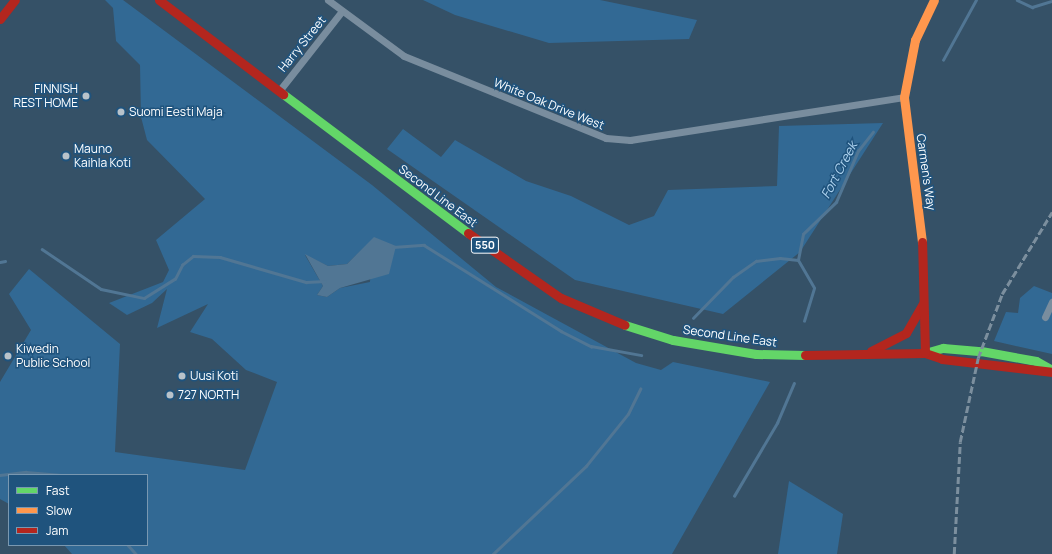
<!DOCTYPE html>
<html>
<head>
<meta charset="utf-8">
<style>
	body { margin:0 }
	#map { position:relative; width:1052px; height:554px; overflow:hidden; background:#355167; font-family:Manrope,sans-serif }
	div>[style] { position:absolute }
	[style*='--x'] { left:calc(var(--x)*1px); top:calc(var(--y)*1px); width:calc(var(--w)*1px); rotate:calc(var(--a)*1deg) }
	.green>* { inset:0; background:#326994 }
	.water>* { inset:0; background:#517694 }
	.stream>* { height:2.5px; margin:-1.25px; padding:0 1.25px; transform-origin:1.25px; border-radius:1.25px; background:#517694 }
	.street>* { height:7px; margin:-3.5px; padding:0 3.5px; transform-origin:3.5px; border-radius:3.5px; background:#798d9e }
	.fast>* { height:9px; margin:-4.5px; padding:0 4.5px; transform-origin:4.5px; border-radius:4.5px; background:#63d668 }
	.slow>* { height:9px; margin:-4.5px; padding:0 4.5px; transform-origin:4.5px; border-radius:4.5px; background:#ff974d }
	.jam>* { height:9px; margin:-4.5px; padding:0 4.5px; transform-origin:4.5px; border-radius:4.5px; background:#b3261e }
	.rail>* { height:2.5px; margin-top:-1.25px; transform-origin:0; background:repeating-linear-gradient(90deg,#7c8f9e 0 7px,transparent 0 10px) }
	.dots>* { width:11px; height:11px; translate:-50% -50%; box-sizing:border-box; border:2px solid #1f537d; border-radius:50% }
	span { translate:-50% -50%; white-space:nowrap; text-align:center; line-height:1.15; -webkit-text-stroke:3px #1f537d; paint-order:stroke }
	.shield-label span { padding:1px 3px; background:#1f537d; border:1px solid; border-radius:3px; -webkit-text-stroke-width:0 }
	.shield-label { font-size:11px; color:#fff; font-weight:700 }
	.street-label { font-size:12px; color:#fff }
	.poi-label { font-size:12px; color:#fff }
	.right { translate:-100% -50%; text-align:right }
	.left { translate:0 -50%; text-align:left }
	.water-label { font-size:13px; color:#aed3ef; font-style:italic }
	.legend { position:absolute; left:8px; top:474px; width:140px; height:72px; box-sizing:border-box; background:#1f537d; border:1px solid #7998b1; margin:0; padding:5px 7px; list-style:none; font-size:12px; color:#fff }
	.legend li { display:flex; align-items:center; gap:8px; height:20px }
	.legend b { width:20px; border:1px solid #7998b1 }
</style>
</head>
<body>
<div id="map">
	<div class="green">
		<div style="clip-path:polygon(evenodd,105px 0,123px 0,372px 185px,496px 287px,636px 363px,661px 370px,673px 362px,770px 382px,672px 554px,72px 554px,64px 545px,147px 545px,147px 475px,9px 475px,9px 504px,0 499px,0 382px,31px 330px,9px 294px,29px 269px,120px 344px,115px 452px,245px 470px,277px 382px,246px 370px,212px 339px,190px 332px,208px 304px,157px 328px,167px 289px,152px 303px,127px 315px,109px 303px,163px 282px,169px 270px,156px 240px,205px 199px,147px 140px,141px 117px,140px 65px,116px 41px,113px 8px,105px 0,374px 238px,370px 282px,340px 288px,327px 297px,317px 295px,323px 286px,305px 255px,328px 266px,347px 264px,374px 238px)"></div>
		<div style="clip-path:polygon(423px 0,600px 0,697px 20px,689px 39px,549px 43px,455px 15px)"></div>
		<div style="clip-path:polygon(883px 123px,800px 252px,723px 314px,575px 280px,387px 149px,403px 129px,441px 157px,455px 140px,526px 181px,571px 196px,629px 225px,654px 216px,668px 190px,777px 186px,779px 126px)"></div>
		<div style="clip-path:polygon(1034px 286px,1052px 293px,1052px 354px,994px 341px,1006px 312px,1018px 313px,1020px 298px)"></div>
		<div style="clip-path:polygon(789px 481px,843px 514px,837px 554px,778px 554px)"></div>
	</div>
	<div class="water">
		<div style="clip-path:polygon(374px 237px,396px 246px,389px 274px,340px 288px,327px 297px,317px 295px,323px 286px,305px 254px,328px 266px,347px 264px)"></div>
	</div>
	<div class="stream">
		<div style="--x:1017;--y:0;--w:17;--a:25"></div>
		<div style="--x:1032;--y:7;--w:21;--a:-17"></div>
		<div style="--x:943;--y:60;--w:68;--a:-61.2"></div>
		<div style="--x:393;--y:247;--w:31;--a:-4"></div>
		<div style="--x:424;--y:245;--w:162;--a:32.1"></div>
		<div style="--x:561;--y:331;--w:34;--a:27"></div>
		<div style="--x:591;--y:346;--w:51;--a:10.2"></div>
		<div style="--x:42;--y:249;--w:71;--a:34.1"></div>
		<div style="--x:101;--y:289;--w:44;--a:11.8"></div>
		<div style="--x:144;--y:298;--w:36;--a:-32"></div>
		<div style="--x:175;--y:279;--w:16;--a:-63"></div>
		<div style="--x:182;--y:265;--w:14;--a:-39"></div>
		<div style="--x:193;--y:256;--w:27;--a:2"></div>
		<div style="--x:220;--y:257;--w:90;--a:16.2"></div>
		<div style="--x:306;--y:282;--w:19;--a:-3"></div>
		<div style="--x:0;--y:262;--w:5;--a:-11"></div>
		<div style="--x:693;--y:318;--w:57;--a:-45.7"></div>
		<div style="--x:733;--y:277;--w:28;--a:-35"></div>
		<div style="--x:756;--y:261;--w:24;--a:-7"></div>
		<div style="--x:780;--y:258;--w:18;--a:6"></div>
		<div style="--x:804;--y:321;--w:34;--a:-73"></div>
		<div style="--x:814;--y:288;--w:32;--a:-120"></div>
		<div style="--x:798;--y:260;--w:26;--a:-79"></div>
		<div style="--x:803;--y:234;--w:46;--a:-44.1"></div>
		<div style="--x:836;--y:202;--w:56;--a:-66.7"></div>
		<div style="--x:858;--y:151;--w:24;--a:-52"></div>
		<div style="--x:0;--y:475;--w:26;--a:-7"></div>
		<div style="--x:26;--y:472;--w:35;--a:5"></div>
		<div style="--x:734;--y:496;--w:85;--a:-59.5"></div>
		<div style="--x:777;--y:423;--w:43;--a:-67"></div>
		<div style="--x:128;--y:545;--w:12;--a:48"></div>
		<div style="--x:493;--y:554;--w:128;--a:-43.4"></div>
		<div style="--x:586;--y:466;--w:67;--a:-51.1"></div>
		<div style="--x:628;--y:414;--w:28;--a:-64"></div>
	</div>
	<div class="street">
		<div style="--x:328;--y:0;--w:94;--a:36.4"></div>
		<div style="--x:404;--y:56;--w:218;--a:22.1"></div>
		<div style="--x:606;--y:138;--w:24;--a:5"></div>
		<div style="--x:630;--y:140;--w:277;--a:-8.9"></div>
		<div style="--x:279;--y:91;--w:102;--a:-51.8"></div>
		<div style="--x:1045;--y:317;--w:17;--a:-65"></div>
	</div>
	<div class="fast">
		<div style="--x:283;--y:94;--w:231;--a:36.9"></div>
		<div style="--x:625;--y:325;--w:50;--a:17.4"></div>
		<div style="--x:673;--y:340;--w:84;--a:9.6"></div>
		<div style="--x:756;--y:354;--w:49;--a:1.2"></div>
		<div style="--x:925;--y:353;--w:19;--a:-16"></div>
		<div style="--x:943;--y:348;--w:38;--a:5"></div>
		<div style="--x:981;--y:351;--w:56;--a:10.3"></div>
		<div style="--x:1036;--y:361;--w:18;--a:29"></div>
	</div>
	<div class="slow">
		<div style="--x:922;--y:242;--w:146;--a:-97.1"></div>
		<div style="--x:904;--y:97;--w:58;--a:-79.1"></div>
		<div style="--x:915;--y:40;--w:44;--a:-64.6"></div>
	</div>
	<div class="jam">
		<div style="--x:159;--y:0;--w:156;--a:37.2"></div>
		<div style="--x:0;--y:19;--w:24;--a:-52"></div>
		<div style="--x:468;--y:233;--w:113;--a:35"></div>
		<div style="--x:561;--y:298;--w:69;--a:22.9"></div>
		<div style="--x:871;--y:351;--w:39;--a:-27"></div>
		<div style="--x:906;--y:333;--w:34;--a:-60"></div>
		<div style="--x:925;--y:353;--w:18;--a:19"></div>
		<div style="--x:942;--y:359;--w:111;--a:6.7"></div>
		<div style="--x:805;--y:355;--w:120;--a:-1"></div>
		<div style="--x:925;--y:353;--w:111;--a:-91.5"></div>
	</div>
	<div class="rail">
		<div style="--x:954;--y:554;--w:112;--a:-86.9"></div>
		<div style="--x:960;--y:442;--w:86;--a:-77.9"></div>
		<div style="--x:978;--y:358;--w:68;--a:-69.4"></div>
		<div style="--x:1002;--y:294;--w:96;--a:-58.6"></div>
	</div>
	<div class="dots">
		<div style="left:86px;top:96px;background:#b8c2ca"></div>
		<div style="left:121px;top:112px;background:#b8c2ca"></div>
		<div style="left:66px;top:156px;background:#b8c2ca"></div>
		<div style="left:8px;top:356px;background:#b8c2ca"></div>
		<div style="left:182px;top:376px;background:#b8c2ca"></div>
		<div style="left:170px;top:395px;background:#b8c2ca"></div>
	</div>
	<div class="shield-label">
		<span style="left:485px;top:245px">550</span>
	</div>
	<div class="street-label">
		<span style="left:302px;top:44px;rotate:-51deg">Harry Street</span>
		<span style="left:549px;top:104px;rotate:22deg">White Oak Drive West</span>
		<span style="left:926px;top:172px;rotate:82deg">Carmen's Way</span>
		<span style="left:438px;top:196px;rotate:37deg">Second Line East</span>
		<span style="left:730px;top:336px;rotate:8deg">Second Line East</span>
	</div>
	<div class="poi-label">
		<span class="right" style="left:78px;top:96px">FINNISH<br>REST HOME</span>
		<span class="left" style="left:129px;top:112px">Suomi Eesti Maja</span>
		<span class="left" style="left:74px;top:156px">Mauno<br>Kaihla Koti</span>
		<span class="left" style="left:16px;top:356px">Kiwedin<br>Public School</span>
		<span class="left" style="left:190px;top:376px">Uusi Koti</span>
		<span class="left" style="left:178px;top:395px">727 NORTH</span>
	</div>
	<div class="water-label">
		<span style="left:839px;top:170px;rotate:-62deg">Fort Creek</span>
	</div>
	<ul class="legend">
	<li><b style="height:5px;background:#63d668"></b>Fast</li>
	<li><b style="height:5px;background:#ff974d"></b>Slow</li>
	<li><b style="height:5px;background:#b3261e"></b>Jam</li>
	</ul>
</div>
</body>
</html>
